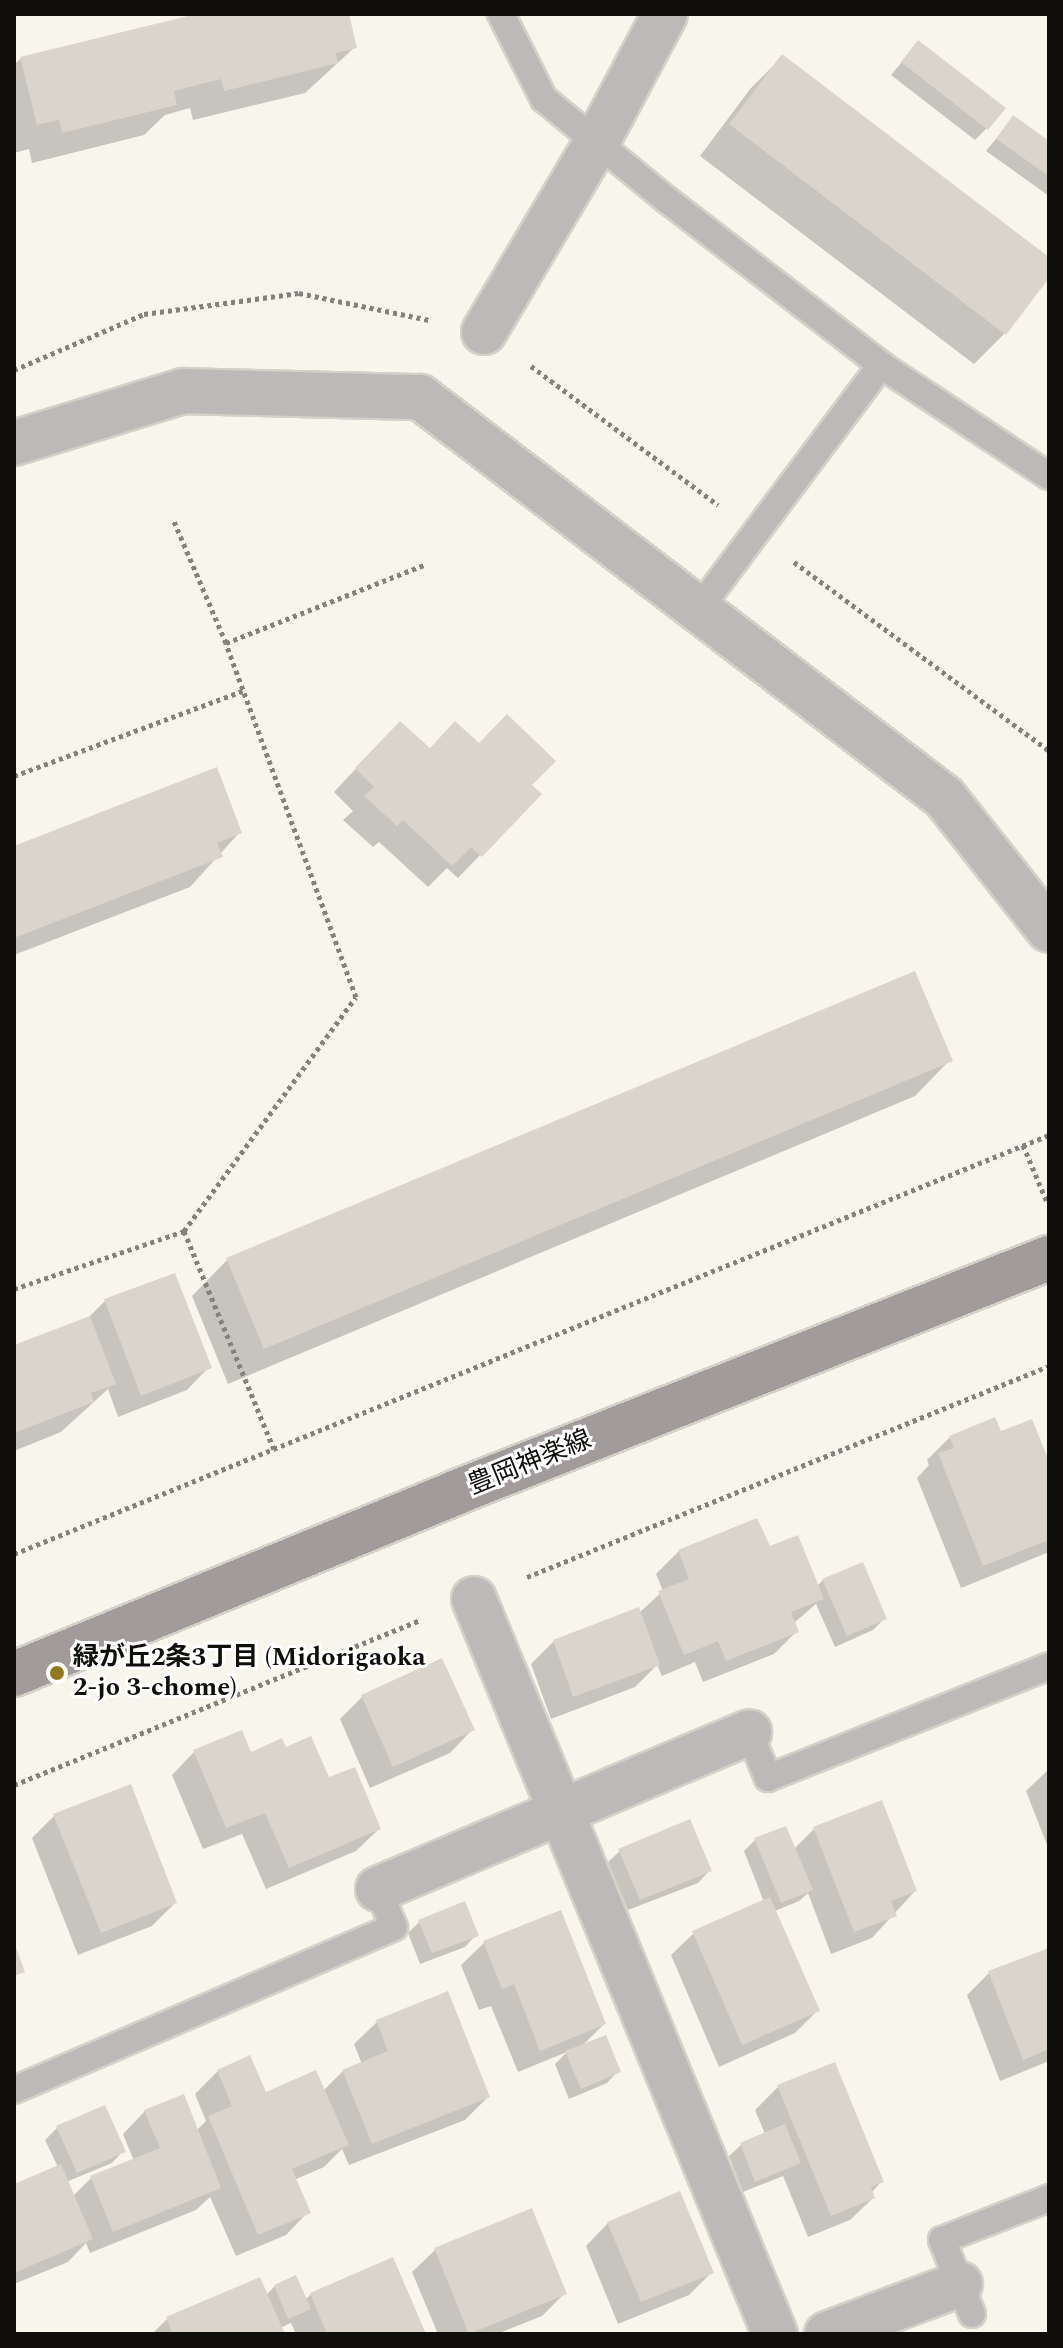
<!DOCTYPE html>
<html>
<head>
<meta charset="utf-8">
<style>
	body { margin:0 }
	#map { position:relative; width:1063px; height:2348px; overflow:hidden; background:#f8f6ec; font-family:Spectral,"Noto Sans JP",serif }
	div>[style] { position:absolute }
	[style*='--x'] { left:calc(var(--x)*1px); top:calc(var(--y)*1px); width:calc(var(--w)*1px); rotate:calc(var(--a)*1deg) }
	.shadow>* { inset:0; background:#0003 }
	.building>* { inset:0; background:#dbd4cc }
	.path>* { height:5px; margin-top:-2.5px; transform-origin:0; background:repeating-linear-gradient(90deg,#84827c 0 4px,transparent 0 8px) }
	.roads { filter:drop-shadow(2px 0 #d3d1c8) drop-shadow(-2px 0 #d3d1c8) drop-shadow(0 2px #d3d1c8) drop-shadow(0 -2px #d3d1c8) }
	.lane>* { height:26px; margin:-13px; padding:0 13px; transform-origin:13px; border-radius:13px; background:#beb9b9 }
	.street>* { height:44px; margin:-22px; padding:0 22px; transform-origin:22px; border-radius:22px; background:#beb9b9 }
	.secondary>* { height:44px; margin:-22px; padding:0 22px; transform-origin:22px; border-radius:22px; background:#a29b9b }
	.dots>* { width:22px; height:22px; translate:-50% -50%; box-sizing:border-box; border:4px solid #fff; border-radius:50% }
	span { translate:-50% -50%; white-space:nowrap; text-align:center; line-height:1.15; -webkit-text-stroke:6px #fff; paint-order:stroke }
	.street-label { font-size:26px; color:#0f0e0b }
	.poi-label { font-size:26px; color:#0f0e0b; font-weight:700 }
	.left { translate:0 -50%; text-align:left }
	.frame { position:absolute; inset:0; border:16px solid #0f0e0b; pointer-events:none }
</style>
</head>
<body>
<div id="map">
	<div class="shadow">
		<div style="clip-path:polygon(204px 14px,347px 14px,355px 47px,305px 93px,193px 120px,190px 108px,165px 115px,144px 135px,32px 163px,29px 149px,14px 153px,14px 65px,21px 58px)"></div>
		<div style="clip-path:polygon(918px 43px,987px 128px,975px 140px,891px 75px)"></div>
		<div style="clip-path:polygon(782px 57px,1049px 260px,1049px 275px,1004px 334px,974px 364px,700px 156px,751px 88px)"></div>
		<div style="clip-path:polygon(1013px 118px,1049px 143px,1049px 196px,986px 151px)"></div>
		<div style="clip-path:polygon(377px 746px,429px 750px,530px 785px,539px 794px,458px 878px,447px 868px,428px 887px,379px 842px,373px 847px,343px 820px,353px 811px,334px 792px)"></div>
		<div style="clip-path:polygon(240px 832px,190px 887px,14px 955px,14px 848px)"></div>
		<div style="clip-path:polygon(950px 1060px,915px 1096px,228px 1384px,192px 1296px,227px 1260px)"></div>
		<div style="clip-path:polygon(105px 1301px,209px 1367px,187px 1390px,118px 1417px,108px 1389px,61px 1432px,14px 1451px,14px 1347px,87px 1319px)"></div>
		<div style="clip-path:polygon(1000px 1434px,1049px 1467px,1049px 1552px,961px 1588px,917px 1478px,929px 1465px,927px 1460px,950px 1437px)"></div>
		<div style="clip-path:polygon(768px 1549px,817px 1586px,823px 1580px,885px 1618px,873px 1630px,835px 1647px,816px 1604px,794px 1623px,797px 1631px,774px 1654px,703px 1682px,695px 1662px,662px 1676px,657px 1665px,635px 1687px,551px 1719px,531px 1664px,554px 1641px,639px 1613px,663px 1591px,656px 1574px,679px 1551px)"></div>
		<div style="clip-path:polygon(362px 1697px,472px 1730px,450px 1753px,370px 1788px,340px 1719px)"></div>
		<div style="clip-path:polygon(285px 1750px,328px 1780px,379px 1829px,356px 1851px,266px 1889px,242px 1834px,203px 1849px,172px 1775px,194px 1752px,250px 1754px)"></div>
		<div style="clip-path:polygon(1049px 1769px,1049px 1850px,1026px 1791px)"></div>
		<div style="clip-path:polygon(55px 1815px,175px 1903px,152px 1926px,78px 1955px,32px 1838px)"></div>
		<div style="clip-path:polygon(814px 1829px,915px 1891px,872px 1938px,831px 1954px,808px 1893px,799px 1901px,775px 1911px,818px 2010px,795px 2033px,719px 2067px,671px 1955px,694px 1933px,764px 1902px,744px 1851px,755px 1840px,794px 1849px)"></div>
		<div style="clip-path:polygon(620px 1851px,709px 1871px,698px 1883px,628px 1910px,608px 1862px)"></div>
		<div style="clip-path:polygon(419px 1922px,476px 1935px,465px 1947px,420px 1964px,408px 1933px)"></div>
		<div style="clip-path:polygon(484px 1943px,604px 2024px,581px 2047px,618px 2071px,607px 2083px,569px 2099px,555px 2064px,567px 2052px,518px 2072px,491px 2006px,479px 2010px,461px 1965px)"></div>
		<div style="clip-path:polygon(1049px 1950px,1049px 2061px,1000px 2081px,967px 1995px,989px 1973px)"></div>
		<div style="clip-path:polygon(377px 2022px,488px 2097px,465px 2120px,349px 2165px,342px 2149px,324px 2167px,294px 2180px,308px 2212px,286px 2235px,236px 2256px,210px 2197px,196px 2210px,90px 2253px,86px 2243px,68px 2262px,14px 2284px,14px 2187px,58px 2167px,45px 2140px,57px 2128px,123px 2151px,112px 2163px,66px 2182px,72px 2197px,91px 2178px,134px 2161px,123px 2134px,145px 2111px,196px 2131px,206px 2121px,195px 2094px,218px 2071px,265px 2094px,323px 2091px,343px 2071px,362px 2064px,354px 2044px)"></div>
		<div style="clip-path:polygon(778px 2087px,882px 2181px,871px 2193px,873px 2198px,850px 2220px,808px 2237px,783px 2176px,743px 2192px,729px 2156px,741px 2145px,765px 2134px,755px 2110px)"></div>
		<div style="clip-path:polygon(531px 2211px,565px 2293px,542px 2316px,497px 2334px,438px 2334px,412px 2272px,435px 2250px)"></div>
		<div style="clip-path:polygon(608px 2223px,712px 2272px,689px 2295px,618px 2324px,586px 2246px)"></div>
		<div style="clip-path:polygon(275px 2286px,305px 2300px,311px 2294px,424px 2334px,296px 2334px,291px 2323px,280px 2328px,283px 2334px,152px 2334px,167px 2319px,266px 2295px)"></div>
	</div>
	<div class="building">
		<div style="clip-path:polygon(196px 14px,349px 14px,357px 48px,336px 53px,338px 63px,224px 91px,221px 79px,174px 91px,177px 105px,62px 133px,59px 120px,37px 125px,20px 57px)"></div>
		<div style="clip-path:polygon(918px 40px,1006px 108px,988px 130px,901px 62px)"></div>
		<div style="clip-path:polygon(782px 54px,1049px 257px,1049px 278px,1006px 335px,729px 124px)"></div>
		<div style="clip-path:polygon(1013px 115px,1049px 141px,1049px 176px,996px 139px)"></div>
		<div style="clip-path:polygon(507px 714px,556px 761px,532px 785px,542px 794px,482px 857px,471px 847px,452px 866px,403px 820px,397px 826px,364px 796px,374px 787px,355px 768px,400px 721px,430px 748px,455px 721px,479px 743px)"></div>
		<div style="clip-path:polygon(217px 767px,242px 833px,217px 843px,223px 857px,14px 938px,14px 846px)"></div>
		<div style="clip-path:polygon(915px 971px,953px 1061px,264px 1349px,226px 1258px)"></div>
		<div style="clip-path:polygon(175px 1273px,212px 1368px,141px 1396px,104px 1299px)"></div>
		<div style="clip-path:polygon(90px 1316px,116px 1384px,91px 1393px,94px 1402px,14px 1433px,14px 1345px)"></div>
		<div style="clip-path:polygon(995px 1417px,1001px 1431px,1032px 1419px,1049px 1461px,1049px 1540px,983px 1566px,938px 1453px,954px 1448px,949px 1436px)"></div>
		<div style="clip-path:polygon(757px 1518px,770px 1546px,798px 1535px,824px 1599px,791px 1612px,799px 1632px,726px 1661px,718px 1641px,684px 1655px,658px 1591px,689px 1579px,678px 1550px)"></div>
		<div style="clip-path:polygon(863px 1562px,887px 1619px,847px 1636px,822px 1579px)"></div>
		<div style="clip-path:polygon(639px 1607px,660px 1665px,573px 1697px,553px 1640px)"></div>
		<div style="clip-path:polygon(442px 1658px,475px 1730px,393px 1767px,361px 1695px)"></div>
		<div style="clip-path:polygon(242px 1730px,251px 1752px,282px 1738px,286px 1747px,311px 1736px,329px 1777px,355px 1767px,381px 1829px,289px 1868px,265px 1813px,226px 1828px,193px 1750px)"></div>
		<div style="clip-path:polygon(131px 1784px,177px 1903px,101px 1933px,53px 1814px)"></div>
		<div style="clip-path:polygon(882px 1800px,917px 1891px,891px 1901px,897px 1916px,854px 1932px,813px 1827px)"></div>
		<div style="clip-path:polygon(690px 1819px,712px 1871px,640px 1900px,618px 1849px)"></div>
		<div style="clip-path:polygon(786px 1826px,813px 1890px,781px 1903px,754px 1838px)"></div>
		<div style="clip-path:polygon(770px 1897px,820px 2011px,742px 2045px,692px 1931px)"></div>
		<div style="clip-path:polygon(465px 1901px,479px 1936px,432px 1953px,418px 1920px)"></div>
		<div style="clip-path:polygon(561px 1910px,606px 2024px,540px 2051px,514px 1984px,502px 1989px,483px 1941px)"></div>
		<div style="clip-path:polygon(14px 1942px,25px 1972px,14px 1976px)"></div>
		<div style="clip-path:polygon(1049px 1948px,1049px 2049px,1023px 2060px,988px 1971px)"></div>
		<div style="clip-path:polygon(448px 1991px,490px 2097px,372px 2144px,342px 2070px,388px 2051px,376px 2020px)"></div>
		<div style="clip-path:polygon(606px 2035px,621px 2072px,581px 2089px,565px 2051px)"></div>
		<div style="clip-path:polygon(250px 2055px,266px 2092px,316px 2070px,349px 2145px,292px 2169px,311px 2213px,258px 2235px,208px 2116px,232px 2106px,217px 2070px)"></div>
		<div style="clip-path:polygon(835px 2062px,884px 2182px,871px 2187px,875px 2198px,831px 2216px,777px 2085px)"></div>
		<div style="clip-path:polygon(184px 2094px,221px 2188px,113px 2232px,90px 2176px,160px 2148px,144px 2110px)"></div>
		<div style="clip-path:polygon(105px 2105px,126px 2152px,77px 2173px,56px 2126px)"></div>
		<div style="clip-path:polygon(785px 2124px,801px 2163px,755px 2182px,740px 2143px)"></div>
		<div style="clip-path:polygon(61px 2164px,93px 2239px,14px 2273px,14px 2184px)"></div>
		<div style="clip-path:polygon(680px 2191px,714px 2273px,641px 2302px,607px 2222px)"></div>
		<div style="clip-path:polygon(532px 2208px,567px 2294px,469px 2334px,434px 2248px)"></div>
		<div style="clip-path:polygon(393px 2257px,426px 2334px,327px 2334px,310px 2293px)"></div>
		<div style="clip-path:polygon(296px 2275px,311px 2309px,288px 2319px,274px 2285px)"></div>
		<div style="clip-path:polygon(260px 2277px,285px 2334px,173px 2334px,166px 2317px)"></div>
	</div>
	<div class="path">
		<div style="--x:531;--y:366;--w:233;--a:36.6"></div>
		<div style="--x:14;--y:370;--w:142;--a:-23.3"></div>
		<div style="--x:144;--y:314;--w:156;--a:-7.7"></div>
		<div style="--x:299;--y:293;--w:133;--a:11.7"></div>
		<div style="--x:794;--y:562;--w:317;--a:36.5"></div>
		<div style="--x:226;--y:643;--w:213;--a:-21.5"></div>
		<div style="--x:14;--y:776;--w:244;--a:-20.4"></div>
		<div style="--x:1023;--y:1145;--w:62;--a:67.2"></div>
		<div style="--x:184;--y:1231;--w:236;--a:67.6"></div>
		<div style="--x:14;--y:1289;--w:180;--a:-18.8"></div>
		<div style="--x:184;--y:1231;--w:290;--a:-53.7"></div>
		<div style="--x:356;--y:997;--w:377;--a:-110.2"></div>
		<div style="--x:226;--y:643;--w:133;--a:-113.1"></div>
		<div style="--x:14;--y:1554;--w:1117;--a:-22.04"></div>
		<div style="--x:527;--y:1577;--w:563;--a:-22.01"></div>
		<div style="--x:14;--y:1785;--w:439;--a:-22.1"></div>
	</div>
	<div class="roads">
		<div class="lane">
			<div style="--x:501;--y:14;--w:95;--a:63.2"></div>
			<div style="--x:544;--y:99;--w:159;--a:39.4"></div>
			<div style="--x:667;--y:200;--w:270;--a:37.6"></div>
			<div style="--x:881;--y:365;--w:201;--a:33.5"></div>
			<div style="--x:698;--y:610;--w:306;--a:-53.2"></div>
			<div style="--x:749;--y:1732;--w:50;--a:67.6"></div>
			<div style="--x:768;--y:1778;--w:302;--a:-21.7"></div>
			<div style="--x:14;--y:2090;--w:413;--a:-23.2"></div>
			<div style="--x:394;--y:1927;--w:41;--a:-112.8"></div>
			<div style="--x:972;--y:2314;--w:80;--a:-112.1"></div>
			<div style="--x:942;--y:2240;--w:115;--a:-21.4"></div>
		</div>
		<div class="street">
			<div style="--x:484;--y:332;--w:221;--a:-59.3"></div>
			<div style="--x:597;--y:142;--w:145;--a:-62"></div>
			<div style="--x:14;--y:443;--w:177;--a:-17.1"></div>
			<div style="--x:183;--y:391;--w:237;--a:1.5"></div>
			<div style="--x:420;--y:397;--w:659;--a:37.36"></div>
			<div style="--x:944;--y:797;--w:169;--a:51.7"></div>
			<div style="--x:474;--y:1599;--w:794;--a:67.73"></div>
			<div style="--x:378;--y:1889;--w:403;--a:-22.9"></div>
			<div style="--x:827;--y:2334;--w:142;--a:-20.6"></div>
		</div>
		<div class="secondary">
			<div style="--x:14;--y:1674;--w:479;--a:-22.3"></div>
			<div style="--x:457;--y:1492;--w:637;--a:-21.57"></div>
		</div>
	</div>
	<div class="dots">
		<div style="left:57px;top:1673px;background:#90791f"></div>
	</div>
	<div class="street-label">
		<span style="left:530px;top:1463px;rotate:-22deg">豊岡神楽線</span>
	</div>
	<div class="poi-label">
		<span class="left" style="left:73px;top:1673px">緑が丘2条3丁目 (Midorigaoka<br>2-jo 3-chome)</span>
	</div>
	<div class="frame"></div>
</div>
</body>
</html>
